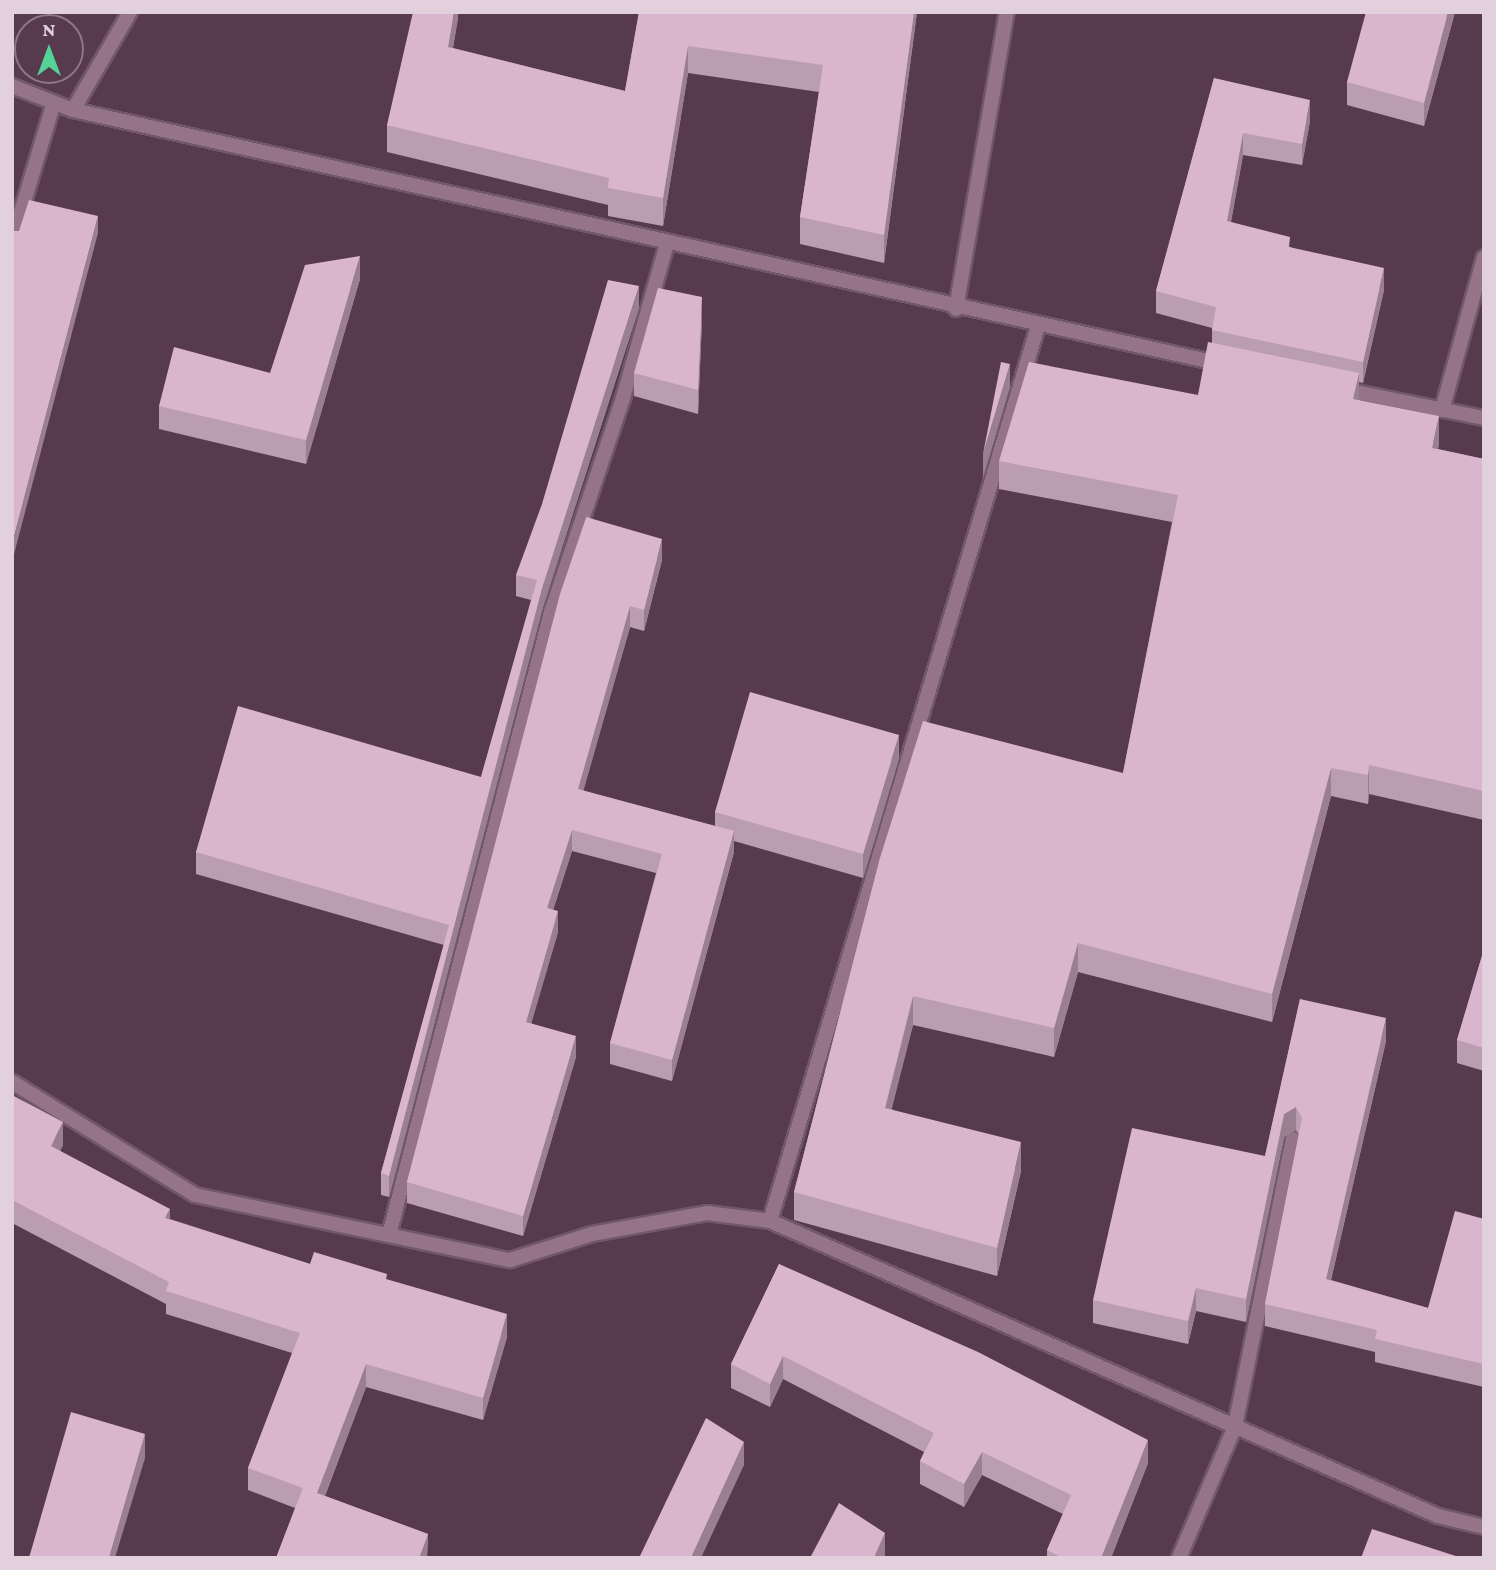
<!DOCTYPE html>
<html>
<head>
<meta charset="utf-8">
<style>
	body { margin:0 }
	#map { position:relative; width:1496px; height:1570px; overflow:hidden; background:#573a4d; font-family:"Crimson Pro",serif }
	div>[style] { position:absolute }
	[style*='--x'] { left:calc(var(--x)*1px); top:calc(var(--y)*1px); width:calc(var(--w)*1px); rotate:calc(var(--a)*1deg) }
	.roads { filter:drop-shadow(2px 0 #705869) drop-shadow(-2px 0 #705869) drop-shadow(0 2px #705869) drop-shadow(0 -2px #705869) }
	.lane>* { height:14px; margin:-7px; padding:0 7px; transform-origin:7px; border-radius:7px; background:#95748a }
	.street>* { height:14px; margin:-7px; padding:0 7px; transform-origin:7px; border-radius:7px; background:#95748a }
	.wall>* { inset:0; background:#bb9db1 }
	.shaded-wall>* { inset:0; background:#997f90 }
	.building>* { inset:0; background:#dab6ce }
	span { translate:-50% -50%; white-space:nowrap; text-align:center; line-height:1.15; -webkit-text-stroke:7px #573a4d; paint-order:stroke }
	.frame { position:absolute; inset:0; border:14px solid #e2d0dc; pointer-events:none }
	.north { position:absolute; left:14px; top:14px; width:70px; height:70px; box-sizing:border-box; background:#573a4d; border:2px solid #8f7686; border-radius:50%; rotate:0deg; font-size:19px; font-weight:700; line-height:28px; text-align:center; color:#e2d0dc }
	.north::after { content:''; display:block; margin:auto; width:24px; height:32px; background:#54d396; clip-path:polygon(50% 0,100% 100%,50% 72%,0 100%) }
</style>
</head>
<body>
<div id="map">
	<div class="roads">
		<div class="lane">
			<div style="--x:73;--y:110;--w:113;--a:-59.8"></div>
			<div style="--x:956;--y:309;--w:301;--a:-80.3"></div>
			<div style="--x:1442;--y:410;--w:158;--a:-74.6"></div>
			<div style="--x:1179;--y:1558;--w:143;--a:-67"></div>
			<div style="--x:1235;--y:1426;--w:293;--a:-78.6"></div>
		</div>
		<div class="street">
			<div style="--x:12;--y:86;--w:66;--a:21.5"></div>
			<div style="--x:73;--y:110;--w:1177;--a:12.47"></div>
			<div style="--x:12;--y:242;--w:143;--a:-73.3"></div>
			<div style="--x:1341;--y:389;--w:146;--a:11.5"></div>
			<div style="--x:12;--y:1082;--w:215;--a:31.7"></div>
			<div style="--x:195;--y:1195;--w:322;--a:11.7"></div>
			<div style="--x:510;--y:1260;--w:86;--a:-17.6"></div>
			<div style="--x:592;--y:1234;--w:117;--a:-10.3"></div>
			<div style="--x:707;--y:1213;--w:64;--a:7.2"></div>
			<div style="--x:770;--y:1221;--w:730;--a:23.83"></div>
			<div style="--x:1438;--y:1516;--w:47;--a:13.4"></div>
			<div style="--x:770;--y:1221;--w:934;--a:-73.33"></div>
			<div style="--x:389;--y:1235;--w:644;--a:-75.42"></div>
			<div style="--x:551;--y:612;--w:226;--a:-71.4"></div>
			<div style="--x:623;--y:398;--w:160;--a:-74.1"></div>
		</div>
	</div>
	<div class="wall">
		<div style="clip-path:polygon(458px 12px,458px 18px,453px 48px,625px 91px,639px 12px,917px 12px,884px 263px,800px 244px,800px 217px,819px 92px,688px 73px,663px 226px,608px 216px,608px 205px,387px 152px,387px 125px)"></div>
		<div style="clip-path:polygon(1455px 12px,1424px 126px,1347px 105px,1347px 82px)"></div>
		<div style="clip-path:polygon(1214px 78px,1310px 121px,1302px 165px,1243px 155px,1231px 222px,1290px 247px,1384px 290px,1363px 383px,1359px 382px,1359px 400px,1439px 444px,1438px 449px,1484px 459px,1484px 820px,1369px 794px,1368px 804px,1331px 796px,1272px 1022px,1078px 972px,1054px 1057px,913px 1025px,891px 1109px,1021px 1171px,997px 1276px,794px 1220px,794px 1192px,880px 858px,1123px 773px,1172px 522px,999px 489px,999px 461px,1198px 395px,1212px 343px,1212px 328px,1156px 313px,1156px 291px)"></div>
		<div style="clip-path:polygon(360px 279px,306px 464px,159px 429px,159px 406px,270px 373px)"></div>
		<div style="clip-path:polygon(639px 308px,542px 610px,389px 1197px,381px 1195px,381px 1173px,444px 945px,196px 874px,196px 852px,481px 777px,531px 600px,516px 596px,516px 575px)"></div>
		<div style="clip-path:polygon(702px 320px,698px 414px,634px 396px,634px 373px)"></div>
		<div style="clip-path:polygon(588px 517px,662px 560px,644px 631px,630px 627px,583px 791px,715px 826px,715px 812px,899px 758px,863px 878px,734px 841px,734px 852px,672px 1081px,610px 1064px,610px 1043px,656px 873px,572px 851px,553px 910px,558px 932px,531px 1023px,576px 1057px,523px 1236px,407px 1203px,407px 1182px)"></div>
		<div style="clip-path:polygon(1484px 949px,1484px 1071px,1457px 1063px,1457px 1040px)"></div>
		<div style="clip-path:polygon(1300px 999px,1386px 1041px,1331px 1280px,1428px 1308px,1484px 1219px,1484px 1387px,1375px 1362px,1375px 1352px,1265px 1326px,1265px 1304px,1299px 1135px,1296px 1130px,1284px 1137px,1246px 1322px,1196px 1311px,1188px 1344px,1093px 1323px,1093px 1300px,1265px 1156px)"></div>
		<div style="clip-path:polygon(12px 1095px,63px 1145px,60px 1151px,170px 1219px,310px 1264px,387px 1280px,507px 1337px,483px 1420px,366px 1387px,325px 1496px,428px 1534px,427px 1558px,276px 1558px,295px 1508px,248px 1490px,248px 1468px,292px 1353px,166px 1314px,166px 1304px,12px 1223px)"></div>
		<div style="clip-path:polygon(779px 1264px,1148px 1463px,1111px 1558px,1047px 1558px,1047px 1550px,1063px 1514px,982px 1475px,964px 1507px,920px 1484px,920px 1461px,924px 1452px,783px 1379px,770px 1407px,731px 1388px,731px 1364px)"></div>
	</div>
	<div class="shaded-wall">
		<div style="clip-path:polygon(454px 12px,458px 12px,458px 18px,448px 75px,448px 47px)"></div>
		<div style="clip-path:polygon(914px 12px,917px 12px,884px 263px,884px 235px)"></div>
		<div style="clip-path:polygon(1448px 12px,1455px 12px,1424px 126px,1424px 103px)"></div>
		<div style="clip-path:polygon(688px 46px,688px 73px,663px 226px,663px 198px)"></div>
		<div style="clip-path:polygon(1310px 100px,1310px 121px,1302px 165px,1302px 144px)"></div>
		<div style="clip-path:polygon(1243px 133px,1243px 155px,1227px 243px,1227px 221px)"></div>
		<div style="clip-path:polygon(98px 216px,98px 233px,12px 562px,12px 544px)"></div>
		<div style="clip-path:polygon(360px 256px,360px 279px,306px 464px,306px 440px)"></div>
		<div style="clip-path:polygon(1384px 268px,1384px 290px,1363px 383px,1363px 362px)"></div>
		<div style="clip-path:polygon(639px 286px,639px 308px,542px 610px,389px 1197px,389px 1176px,542px 588px)"></div>
		<div style="clip-path:polygon(702px 297px,702px 320px,698px 414px,698px 390px)"></div>
		<div style="clip-path:polygon(1010px 364px,1010px 387px,983px 478px,983px 454px)"></div>
		<div style="clip-path:polygon(1359px 373px,1359px 402px,1353px 399px)"></div>
		<div style="clip-path:polygon(1439px 416px,1439px 444px,1432px 477px,1432px 448px)"></div>
		<div style="clip-path:polygon(662px 539px,662px 560px,644px 631px,644px 610px)"></div>
		<div style="clip-path:polygon(630px 606px,630px 627px,578px 810px,578px 789px)"></div>
		<div style="clip-path:polygon(899px 735px,899px 758px,863px 878px,863px 854px)"></div>
		<div style="clip-path:polygon(1369px 765px,1369px 794px,1368px 804px,1368px 775px)"></div>
		<div style="clip-path:polygon(1331px 768px,1331px 796px,1272px 1022px,1272px 994px)"></div>
		<div style="clip-path:polygon(572px 830px,572px 851px,547px 929px,547px 908px)"></div>
		<div style="clip-path:polygon(734px 831px,734px 852px,672px 1081px,672px 1060px)"></div>
		<div style="clip-path:polygon(558px 911px,558px 932px,526px 1042px,526px 1022px)"></div>
		<div style="clip-path:polygon(1078px 943px,1078px 972px,1054px 1057px,1054px 1028px)"></div>
		<div style="clip-path:polygon(913px 996px,913px 1025px,885px 1136px,885px 1108px)"></div>
		<div style="clip-path:polygon(1386px 1018px,1386px 1041px,1326px 1302px,1326px 1279px)"></div>
		<div style="clip-path:polygon(576px 1036px,576px 1057px,523px 1236px,523px 1216px)"></div>
		<div style="clip-path:polygon(1296px 1107px,1296px 1130px,1284px 1137px,1246px 1322px,1246px 1299px,1284px 1114px)"></div>
		<div style="clip-path:polygon(63px 1122px,63px 1145px,51px 1169px,51px 1146px)"></div>
		<div style="clip-path:polygon(1021px 1142px,1021px 1171px,997px 1276px,997px 1248px)"></div>
		<div style="clip-path:polygon(170px 1209px,170px 1231px,165px 1218px)"></div>
		<div style="clip-path:polygon(1196px 1288px,1196px 1311px,1188px 1344px,1188px 1321px)"></div>
		<div style="clip-path:polygon(507px 1314px,507px 1337px,483px 1420px,483px 1398px)"></div>
		<div style="clip-path:polygon(783px 1356px,783px 1379px,770px 1407px,770px 1384px)"></div>
		<div style="clip-path:polygon(366px 1364px,366px 1387px,317px 1516px,317px 1493px)"></div>
		<div style="clip-path:polygon(145px 1434px,145px 1458px,115px 1558px,109px 1558px)"></div>
		<div style="clip-path:polygon(1148px 1440px,1148px 1463px,1111px 1558px,1101px 1558px)"></div>
		<div style="clip-path:polygon(744px 1442px,744px 1465px,701px 1558px,691px 1558px)"></div>
		<div style="clip-path:polygon(982px 1452px,982px 1475px,964px 1507px,964px 1484px)"></div>
		<div style="clip-path:polygon(885px 1533px,885px 1555px,884px 1558px,874px 1558px)"></div>
		<div style="clip-path:polygon(428px 1534px,427px 1558px,419px 1558px)"></div>
	</div>
	<div class="building">
		<div style="clip-path:polygon(413px 12px,454px 12px,448px 47px,625px 91px,639px 12px,914px 12px,884px 235px,800px 217px,823px 65px,688px 46px,663px 198px,608px 188px,609px 178px,387px 125px)"></div>
		<div style="clip-path:polygon(1366px 12px,1448px 12px,1424px 103px,1347px 82px)"></div>
		<div style="clip-path:polygon(1214px 78px,1310px 100px,1302px 144px,1243px 133px,1227px 221px,1290px 237px,1289px 247px,1384px 268px,1363px 362px,1212px 330px,1216px 307px,1156px 291px)"></div>
		<div style="clip-path:polygon(29px 200px,98px 216px,12px 544px,12px 231px,19px 231px)"></div>
		<div style="clip-path:polygon(360px 256px,306px 440px,159px 406px,174px 347px,270px 373px,305px 265px)"></div>
		<div style="clip-path:polygon(608px 280px,639px 286px,542px 588px,389px 1176px,381px 1173px,449px 925px,196px 852px,238px 706px,481px 777px,537px 580px,516px 575px,542px 504px)"></div>
		<div style="clip-path:polygon(658px 288px,702px 297px,698px 390px,634px 373px)"></div>
		<div style="clip-path:polygon(1208px 342px,1359px 373px,1353px 399px,1439px 416px,1432px 448px,1484px 459px,1484px 791px,1369px 765px,1368px 775px,1331px 768px,1272px 994px,1078px 943px,1054px 1028px,913px 996px,885px 1108px,1021px 1142px,997px 1248px,794px 1192px,880px 858px,923px 721px,1123px 773px,1178px 495px,999px 461px,1029px 362px,1198px 395px)"></div>
		<div style="clip-path:polygon(1001px 362px,1010px 364px,983px 454px)"></div>
		<div style="clip-path:polygon(588px 512px,586px 517px,662px 539px,644px 610px,630px 606px,578px 789px,734px 831px,672px 1060px,610px 1043px,662px 854px,572px 830px,547px 908px,558px 911px,526px 1022px,576px 1036px,523px 1216px,407px 1182px,560px 594px)"></div>
		<div style="clip-path:polygon(750px 692px,899px 735px,863px 854px,715px 812px)"></div>
		<div style="clip-path:polygon(1484px 949px,1484px 1048px,1457px 1040px)"></div>
		<div style="clip-path:polygon(1300px 999px,1386px 1018px,1326px 1279px,1428px 1308px,1455px 1211px,1484px 1219px,1484px 1364px,1375px 1339px,1377px 1330px,1265px 1304px,1302px 1118px,1296px 1107px,1284px 1114px,1246px 1299px,1196px 1288px,1188px 1321px,1093px 1300px,1132px 1128px,1265px 1156px)"></div>
		<div style="clip-path:polygon(12px 1095px,63px 1122px,51px 1146px,170px 1209px,165px 1218px,310px 1264px,314px 1252px,387px 1274px,386px 1279px,507px 1314px,483px 1398px,366px 1364px,317px 1493px,428px 1534px,419px 1558px,276px 1558px,303px 1488px,248px 1468px,300px 1333px,166px 1291px,169px 1282px,12px 1200px)"></div>
		<div style="clip-path:polygon(779px 1264px,978px 1352px,1148px 1440px,1101px 1558px,1063px 1558px,1047px 1550px,1071px 1495px,982px 1452px,964px 1484px,920px 1461px,934px 1433px,783px 1356px,770px 1384px,731px 1364px)"></div>
		<div style="clip-path:polygon(71px 1412px,145px 1434px,109px 1558px,29px 1558px)"></div>
		<div style="clip-path:polygon(706px 1418px,744px 1442px,691px 1558px,639px 1558px)"></div>
		<div style="clip-path:polygon(839px 1503px,885px 1533px,874px 1558px,810px 1558px)"></div>
		<div style="clip-path:polygon(1372px 1529px,1462px 1558px,1361px 1558px)"></div>
	</div>
	<div class="frame"></div>
	<div class="north">N</div>
</div>
</body>
</html>
